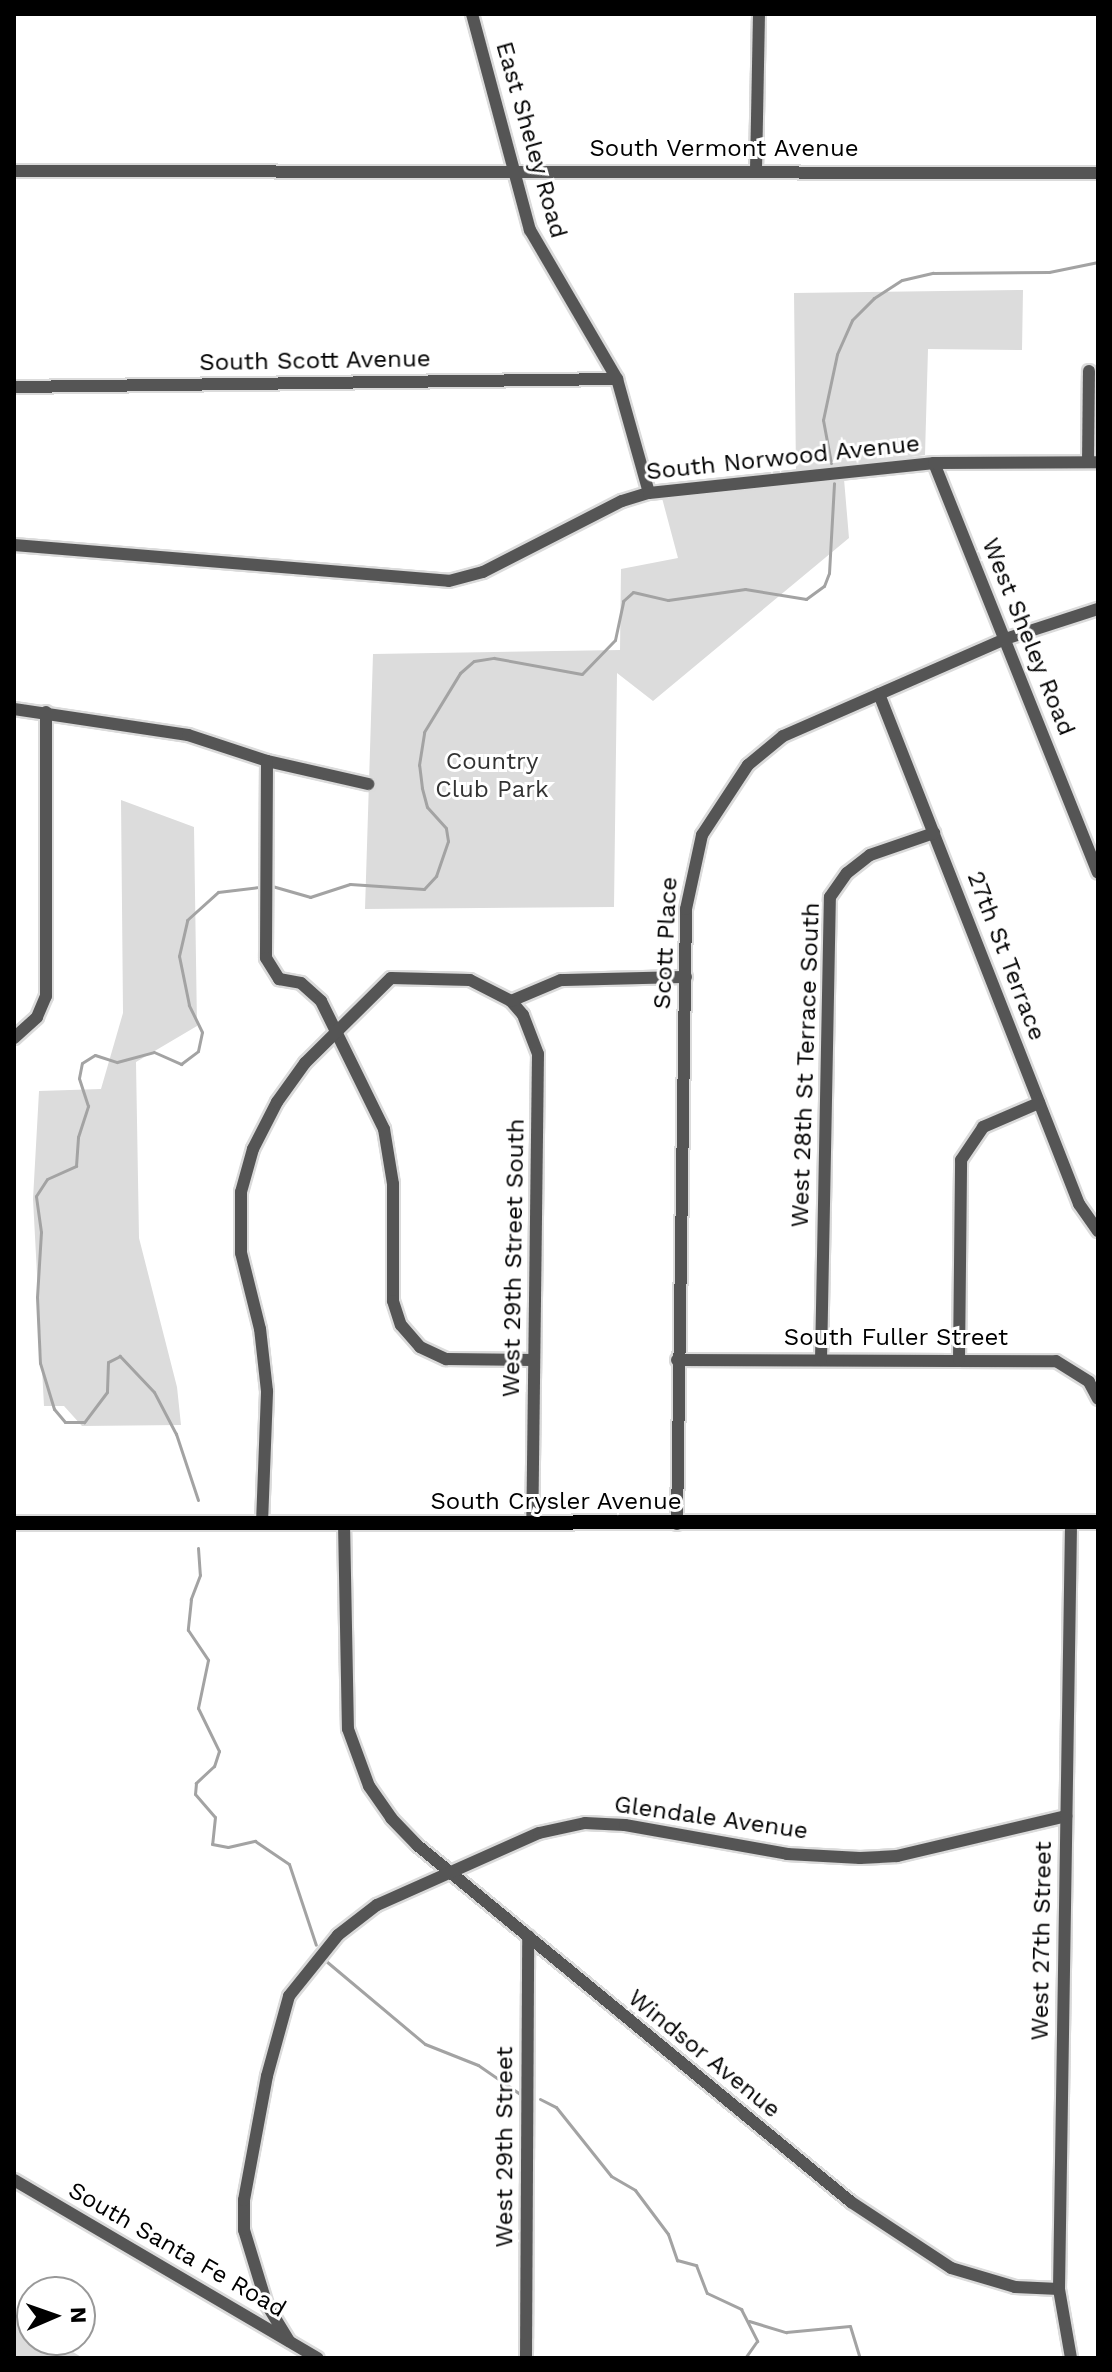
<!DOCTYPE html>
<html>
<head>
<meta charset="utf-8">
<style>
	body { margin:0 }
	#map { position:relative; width:1112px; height:2372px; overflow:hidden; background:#fff; font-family:"Work Sans",sans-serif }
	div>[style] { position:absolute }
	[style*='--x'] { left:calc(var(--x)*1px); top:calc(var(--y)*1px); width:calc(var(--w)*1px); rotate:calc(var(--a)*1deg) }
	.green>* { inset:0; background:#dcdcdc }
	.stream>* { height:3px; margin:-1.5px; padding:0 1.5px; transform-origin:1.5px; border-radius:1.5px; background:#a3a3a3 }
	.roads { filter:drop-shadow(2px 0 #dbdbdb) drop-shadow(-2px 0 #dbdbdb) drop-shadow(0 2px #dbdbdb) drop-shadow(0 -2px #dbdbdb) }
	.minor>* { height:12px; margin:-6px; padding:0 6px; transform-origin:6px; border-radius:6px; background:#555 }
	.major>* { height:14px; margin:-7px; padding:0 7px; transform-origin:7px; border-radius:7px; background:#000 }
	span { translate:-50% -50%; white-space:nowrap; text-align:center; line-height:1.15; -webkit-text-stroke:6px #fff; paint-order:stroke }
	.street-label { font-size:24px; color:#000 }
	.park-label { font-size:24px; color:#333 }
	.frame { position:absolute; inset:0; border:16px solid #000; pointer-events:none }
	.north { position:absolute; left:16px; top:2276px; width:80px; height:80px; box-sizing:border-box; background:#fff; border:2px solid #999; border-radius:50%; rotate:88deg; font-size:22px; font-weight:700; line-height:32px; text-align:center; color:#000 }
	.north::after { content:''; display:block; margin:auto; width:28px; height:36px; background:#000; clip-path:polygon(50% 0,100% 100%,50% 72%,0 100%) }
</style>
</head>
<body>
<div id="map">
	<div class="green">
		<div style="clip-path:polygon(1023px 290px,1022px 350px,928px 349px,925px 455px,796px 474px,794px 293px)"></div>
		<div style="clip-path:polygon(844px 479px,849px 538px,653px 701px,617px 673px,614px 907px,365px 909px,373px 654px,620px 650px,621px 569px,678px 558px,662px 498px)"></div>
		<div style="clip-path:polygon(121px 800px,194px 827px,197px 1026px,136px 1062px,139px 1238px,177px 1387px,181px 1425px,82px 1426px,64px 1406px,44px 1406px,33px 1199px,39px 1091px,101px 1089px,123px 1013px)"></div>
		<div style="clip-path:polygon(14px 2317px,32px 2328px,32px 2340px,53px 2340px,83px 2358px,14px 2358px)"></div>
	</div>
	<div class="stream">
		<div style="--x:831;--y:463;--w:44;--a:-100.5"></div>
		<div style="--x:823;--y:420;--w:67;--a:-78"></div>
		<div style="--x:837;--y:354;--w:37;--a:-66"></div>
		<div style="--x:852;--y:320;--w:31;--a:-45"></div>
		<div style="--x:874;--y:298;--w:33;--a:-33"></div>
		<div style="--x:902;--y:280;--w:32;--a:-13"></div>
		<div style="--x:933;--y:273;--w:116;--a:-0.5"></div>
		<div style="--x:1049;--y:272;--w:50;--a:-11.5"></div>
		<div style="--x:272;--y:886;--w:40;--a:16"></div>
		<div style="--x:310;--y:897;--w:42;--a:-18"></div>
		<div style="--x:350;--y:884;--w:74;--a:3.9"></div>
		<div style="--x:424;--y:889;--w:18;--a:-47"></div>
		<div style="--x:436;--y:876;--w:37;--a:-71"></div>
		<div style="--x:448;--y:841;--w:13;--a:-99"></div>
		<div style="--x:446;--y:828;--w:28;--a:-132"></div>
		<div style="--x:427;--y:807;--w:20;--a:-105"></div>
		<div style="--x:422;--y:788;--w:23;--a:-97"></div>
		<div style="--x:419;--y:765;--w:33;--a:-81"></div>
		<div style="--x:424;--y:732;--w:69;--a:-58.6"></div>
		<div style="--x:460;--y:673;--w:18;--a:-41"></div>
		<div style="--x:474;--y:661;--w:20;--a:-9"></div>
		<div style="--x:494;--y:658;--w:89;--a:10.3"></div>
		<div style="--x:582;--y:674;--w:47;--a:-45.9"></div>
		<div style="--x:615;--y:640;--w:40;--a:-78"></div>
		<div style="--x:623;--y:601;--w:13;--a:-42"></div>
		<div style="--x:633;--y:592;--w:36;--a:13"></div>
		<div style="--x:668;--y:600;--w:78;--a:-8.1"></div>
		<div style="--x:745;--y:589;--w:62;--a:9.3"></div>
		<div style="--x:806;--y:599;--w:22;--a:-36"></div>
		<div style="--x:824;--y:586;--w:14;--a:-69"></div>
		<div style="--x:829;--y:573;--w:90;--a:-86.8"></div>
		<div style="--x:198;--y:1500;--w:70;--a:-108.4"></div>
		<div style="--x:176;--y:1434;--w:47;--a:-117.6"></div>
		<div style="--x:154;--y:1392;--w:50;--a:-133.4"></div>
		<div style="--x:120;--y:1356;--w:13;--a:153"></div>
		<div style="--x:108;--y:1362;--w:30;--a:92"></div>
		<div style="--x:107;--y:1392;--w:38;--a:127"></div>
		<div style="--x:84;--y:1422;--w:19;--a:180"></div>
		<div style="--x:65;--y:1422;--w:17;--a:-130"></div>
		<div style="--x:54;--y:1409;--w:48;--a:-106.9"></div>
		<div style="--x:40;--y:1363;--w:66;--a:-92.6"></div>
		<div style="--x:37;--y:1297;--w:65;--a:-86.5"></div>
		<div style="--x:41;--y:1232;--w:36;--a:-98"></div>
		<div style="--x:36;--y:1196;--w:20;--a:-57"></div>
		<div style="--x:47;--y:1179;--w:32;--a:-24"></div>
		<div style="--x:76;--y:1166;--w:29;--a:-86"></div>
		<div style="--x:78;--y:1137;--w:33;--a:-72"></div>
		<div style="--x:88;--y:1106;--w:29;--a:-108"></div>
		<div style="--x:79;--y:1078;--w:15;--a:-79"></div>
		<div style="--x:82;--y:1063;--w:15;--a:-32"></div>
		<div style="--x:95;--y:1055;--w:23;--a:18"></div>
		<div style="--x:117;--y:1062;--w:38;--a:-15"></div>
		<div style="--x:154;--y:1052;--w:30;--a:24"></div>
		<div style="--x:181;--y:1064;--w:21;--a:-37"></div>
		<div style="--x:198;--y:1051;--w:19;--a:-78"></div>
		<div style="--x:202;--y:1032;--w:30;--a:-116"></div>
		<div style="--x:189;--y:1005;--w:50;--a:-101.5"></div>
		<div style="--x:179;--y:956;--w:37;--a:-77"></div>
		<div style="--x:187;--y:920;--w:42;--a:-42.1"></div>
		<div style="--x:218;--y:892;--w:39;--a:-7"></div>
		<div style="--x:198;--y:1548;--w:27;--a:86"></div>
		<div style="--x:200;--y:1575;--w:26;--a:111"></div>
		<div style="--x:191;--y:1599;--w:31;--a:96"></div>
		<div style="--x:188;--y:1630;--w:36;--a:56"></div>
		<div style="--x:208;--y:1660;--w:49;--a:101.8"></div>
		<div style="--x:198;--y:1708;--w:48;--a:64"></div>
		<div style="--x:219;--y:1751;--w:16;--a:108"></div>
		<div style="--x:214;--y:1766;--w:25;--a:137"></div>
		<div style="--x:196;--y:1783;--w:11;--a:95"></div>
		<div style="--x:195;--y:1794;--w:30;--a:49"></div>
		<div style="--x:215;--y:1817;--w:27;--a:96"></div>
		<div style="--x:212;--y:1844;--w:16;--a:11"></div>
		<div style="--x:228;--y:1847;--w:28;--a:-13"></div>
		<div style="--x:255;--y:1841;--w:41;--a:34.1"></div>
		<div style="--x:289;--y:1864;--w:85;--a:71.6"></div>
		<div style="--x:326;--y:1961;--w:129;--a:40"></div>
		<div style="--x:425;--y:2044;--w:57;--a:21.6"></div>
		<div style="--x:478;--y:2065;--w:51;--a:34.6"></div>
		<div style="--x:540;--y:2099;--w:18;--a:27"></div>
		<div style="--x:556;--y:2107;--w:88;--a:51.4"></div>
		<div style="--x:611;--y:2176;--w:28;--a:30"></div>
		<div style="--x:635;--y:2190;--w:55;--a:53.1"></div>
		<div style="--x:668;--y:2234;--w:28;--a:71"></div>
		<div style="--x:677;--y:2260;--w:20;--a:15"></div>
		<div style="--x:696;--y:2265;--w:30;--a:69"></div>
		<div style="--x:707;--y:2293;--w:38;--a:25"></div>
		<div style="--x:741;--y:2309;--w:36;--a:63"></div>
		<div style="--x:757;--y:2341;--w:21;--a:125"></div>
		<div style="--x:749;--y:2321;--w:39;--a:17"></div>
		<div style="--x:786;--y:2332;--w:64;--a:-5.4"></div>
		<div style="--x:850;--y:2326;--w:34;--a:73"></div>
	</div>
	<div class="roads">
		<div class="minor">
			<div style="--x:472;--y:14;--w:224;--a:75"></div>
			<div style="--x:530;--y:230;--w:173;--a:59.7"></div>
			<div style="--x:617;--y:379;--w:118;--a:74.3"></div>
			<div style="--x:756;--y:170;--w:156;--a:-88.9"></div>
			<div style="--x:14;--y:171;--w:1084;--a:0.11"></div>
			<div style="--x:14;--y:387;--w:603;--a:-0.76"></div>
			<div style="--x:1088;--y:462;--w:91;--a:-89.4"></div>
			<div style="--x:934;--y:463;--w:441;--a:68.2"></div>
			<div style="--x:14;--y:545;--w:436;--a:4.7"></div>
			<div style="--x:449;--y:581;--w:35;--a:-15"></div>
			<div style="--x:483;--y:572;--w:156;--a:-27.1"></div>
			<div style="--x:622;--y:501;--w:28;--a:-17"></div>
			<div style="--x:649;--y:493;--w:287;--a:-6"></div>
			<div style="--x:934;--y:463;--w:164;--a:-0.3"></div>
			<div style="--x:879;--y:694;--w:548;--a:68.59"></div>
			<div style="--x:1079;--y:1204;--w:33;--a:55"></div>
			<div style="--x:14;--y:709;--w:176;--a:8.5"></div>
			<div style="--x:188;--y:735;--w:83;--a:18.2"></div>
			<div style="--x:267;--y:761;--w:104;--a:12.8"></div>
			<div style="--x:267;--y:761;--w:197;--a:90.3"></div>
			<div style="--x:266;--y:958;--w:25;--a:58"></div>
			<div style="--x:279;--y:979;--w:22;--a:10"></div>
			<div style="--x:301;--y:983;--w:27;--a:42"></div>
			<div style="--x:321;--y:1001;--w:143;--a:63.8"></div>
			<div style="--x:384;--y:1129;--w:56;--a:80.7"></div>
			<div style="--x:393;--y:1184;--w:117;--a:90"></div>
			<div style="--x:393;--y:1301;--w:25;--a:72"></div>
			<div style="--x:401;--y:1325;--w:29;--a:49"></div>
			<div style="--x:420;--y:1347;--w:29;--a:25"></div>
			<div style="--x:446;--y:1359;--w:88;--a:0.7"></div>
			<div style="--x:511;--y:1001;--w:18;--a:49"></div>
			<div style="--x:523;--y:1015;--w:42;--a:69"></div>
			<div style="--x:538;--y:1054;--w:470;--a:90.7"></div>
			<div style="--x:14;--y:1038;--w:31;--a:-42"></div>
			<div style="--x:37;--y:1017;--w:23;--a:-67"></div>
			<div style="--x:46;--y:996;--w:284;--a:-90"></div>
			<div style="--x:677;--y:1360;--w:379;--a:0.2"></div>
			<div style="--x:1056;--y:1361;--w:39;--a:32"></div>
			<div style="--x:1089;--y:1382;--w:19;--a:62"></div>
			<div style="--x:821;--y:1360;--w:463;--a:-88.9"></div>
			<div style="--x:830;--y:897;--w:29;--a:-55"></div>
			<div style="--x:847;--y:873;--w:29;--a:-38"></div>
			<div style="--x:870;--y:855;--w:68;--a:-19"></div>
			<div style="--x:959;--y:1360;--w:200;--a:-89.4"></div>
			<div style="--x:961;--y:1160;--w:40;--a:-56"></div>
			<div style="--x:983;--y:1127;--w:61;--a:-23.2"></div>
			<div style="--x:262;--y:1523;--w:132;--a:-87.8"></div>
			<div style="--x:267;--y:1391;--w:62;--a:-96.4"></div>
			<div style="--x:260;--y:1329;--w:78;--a:-104"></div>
			<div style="--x:241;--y:1253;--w:61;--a:-90"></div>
			<div style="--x:241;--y:1192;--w:45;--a:-74.4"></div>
			<div style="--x:253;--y:1149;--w:53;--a:-62.9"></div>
			<div style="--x:277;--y:1102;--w:48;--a:-54.3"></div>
			<div style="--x:305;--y:1063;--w:121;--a:-44.7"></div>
			<div style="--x:391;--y:978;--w:79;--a:1.5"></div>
			<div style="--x:470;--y:980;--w:46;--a:27.1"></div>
			<div style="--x:511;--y:1001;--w:54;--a:-22.8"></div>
			<div style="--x:561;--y:980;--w:125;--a:-1.4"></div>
			<div style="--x:344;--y:1523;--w:206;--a:88.9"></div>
			<div style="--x:348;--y:1729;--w:61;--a:69.8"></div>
			<div style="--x:369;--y:1786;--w:39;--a:55"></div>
			<div style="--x:391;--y:1818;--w:37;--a:46"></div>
			<div style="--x:417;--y:1845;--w:562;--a:39.44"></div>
			<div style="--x:851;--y:2202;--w:120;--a:33.4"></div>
			<div style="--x:951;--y:2268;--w:67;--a:16.5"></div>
			<div style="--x:1015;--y:2287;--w:44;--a:2.6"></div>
			<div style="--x:677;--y:1524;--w:615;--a:-89.16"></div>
			<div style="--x:686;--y:909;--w:76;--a:-77.8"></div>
			<div style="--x:702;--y:835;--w:84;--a:-56.7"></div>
			<div style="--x:748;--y:765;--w:45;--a:-39.6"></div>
			<div style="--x:783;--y:736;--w:242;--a:-23.6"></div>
			<div style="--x:1005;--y:639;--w:98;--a:-17.9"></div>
			<div style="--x:14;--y:2180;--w:352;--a:30.4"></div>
			<div style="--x:289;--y:2341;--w:42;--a:-121.4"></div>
			<div style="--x:267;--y:2305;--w:78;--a:-107"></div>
			<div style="--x:244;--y:2230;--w:30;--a:-90"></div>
			<div style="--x:244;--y:2200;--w:126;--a:-79.5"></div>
			<div style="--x:267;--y:2076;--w:83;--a:-74.6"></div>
			<div style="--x:289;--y:1996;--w:78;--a:-51.2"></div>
			<div style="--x:338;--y:1935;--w:49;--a:-37.6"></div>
			<div style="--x:377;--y:1905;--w:177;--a:-24"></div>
			<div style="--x:539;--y:1833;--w:47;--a:-12.3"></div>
			<div style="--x:585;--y:1823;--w:40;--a:2.9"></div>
			<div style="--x:625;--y:1825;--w:165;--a:10.1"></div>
			<div style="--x:787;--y:1854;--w:73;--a:3.1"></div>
			<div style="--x:860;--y:1858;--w:37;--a:-3"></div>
			<div style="--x:897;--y:1856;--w:174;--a:-13.3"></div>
			<div style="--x:526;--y:2358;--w:422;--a:-89.7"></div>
			<div style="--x:1071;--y:2358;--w:70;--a:-99.9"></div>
			<div style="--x:1059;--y:2289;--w:766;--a:-89.1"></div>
		</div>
		<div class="major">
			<div style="--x:14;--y:1523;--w:1084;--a:-0.05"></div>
		</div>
	</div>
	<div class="street-label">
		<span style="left:531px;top:140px;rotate:74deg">East Sheley Road</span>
		<span style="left:724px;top:149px">South Vermont Avenue</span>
		<span style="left:315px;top:361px;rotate:-1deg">South Scott Avenue</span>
		<span style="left:783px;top:458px;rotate:-6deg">South Norwood Avenue</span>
		<span style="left:1028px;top:637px;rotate:68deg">West Sheley Road</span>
		<span style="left:666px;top:943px;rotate:-87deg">Scott Place</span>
		<span style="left:1006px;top:956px;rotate:69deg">27th St Terrace</span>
		<span style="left:806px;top:1065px;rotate:-88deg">West 28th St Terrace South</span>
		<span style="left:514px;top:1258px;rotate:-89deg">West 29th Street South</span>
		<span style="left:896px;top:1338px">South Fuller Street</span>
		<span style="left:556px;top:1502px">South Crysler Avenue</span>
		<span style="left:711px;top:1818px;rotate:8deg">Glendale Avenue</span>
		<span style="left:1042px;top:1941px;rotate:-89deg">West 27th Street</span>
		<span style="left:704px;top:2054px;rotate:39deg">Windsor Avenue</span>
		<span style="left:505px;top:2147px;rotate:-90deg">West 29th Street</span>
		<span style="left:177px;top:2250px;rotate:30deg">South Santa Fe Road</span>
	</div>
	<div class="park-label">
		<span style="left:492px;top:776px">Country<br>Club Park</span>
	</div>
	<div class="frame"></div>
	<div class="north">N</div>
</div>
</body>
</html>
